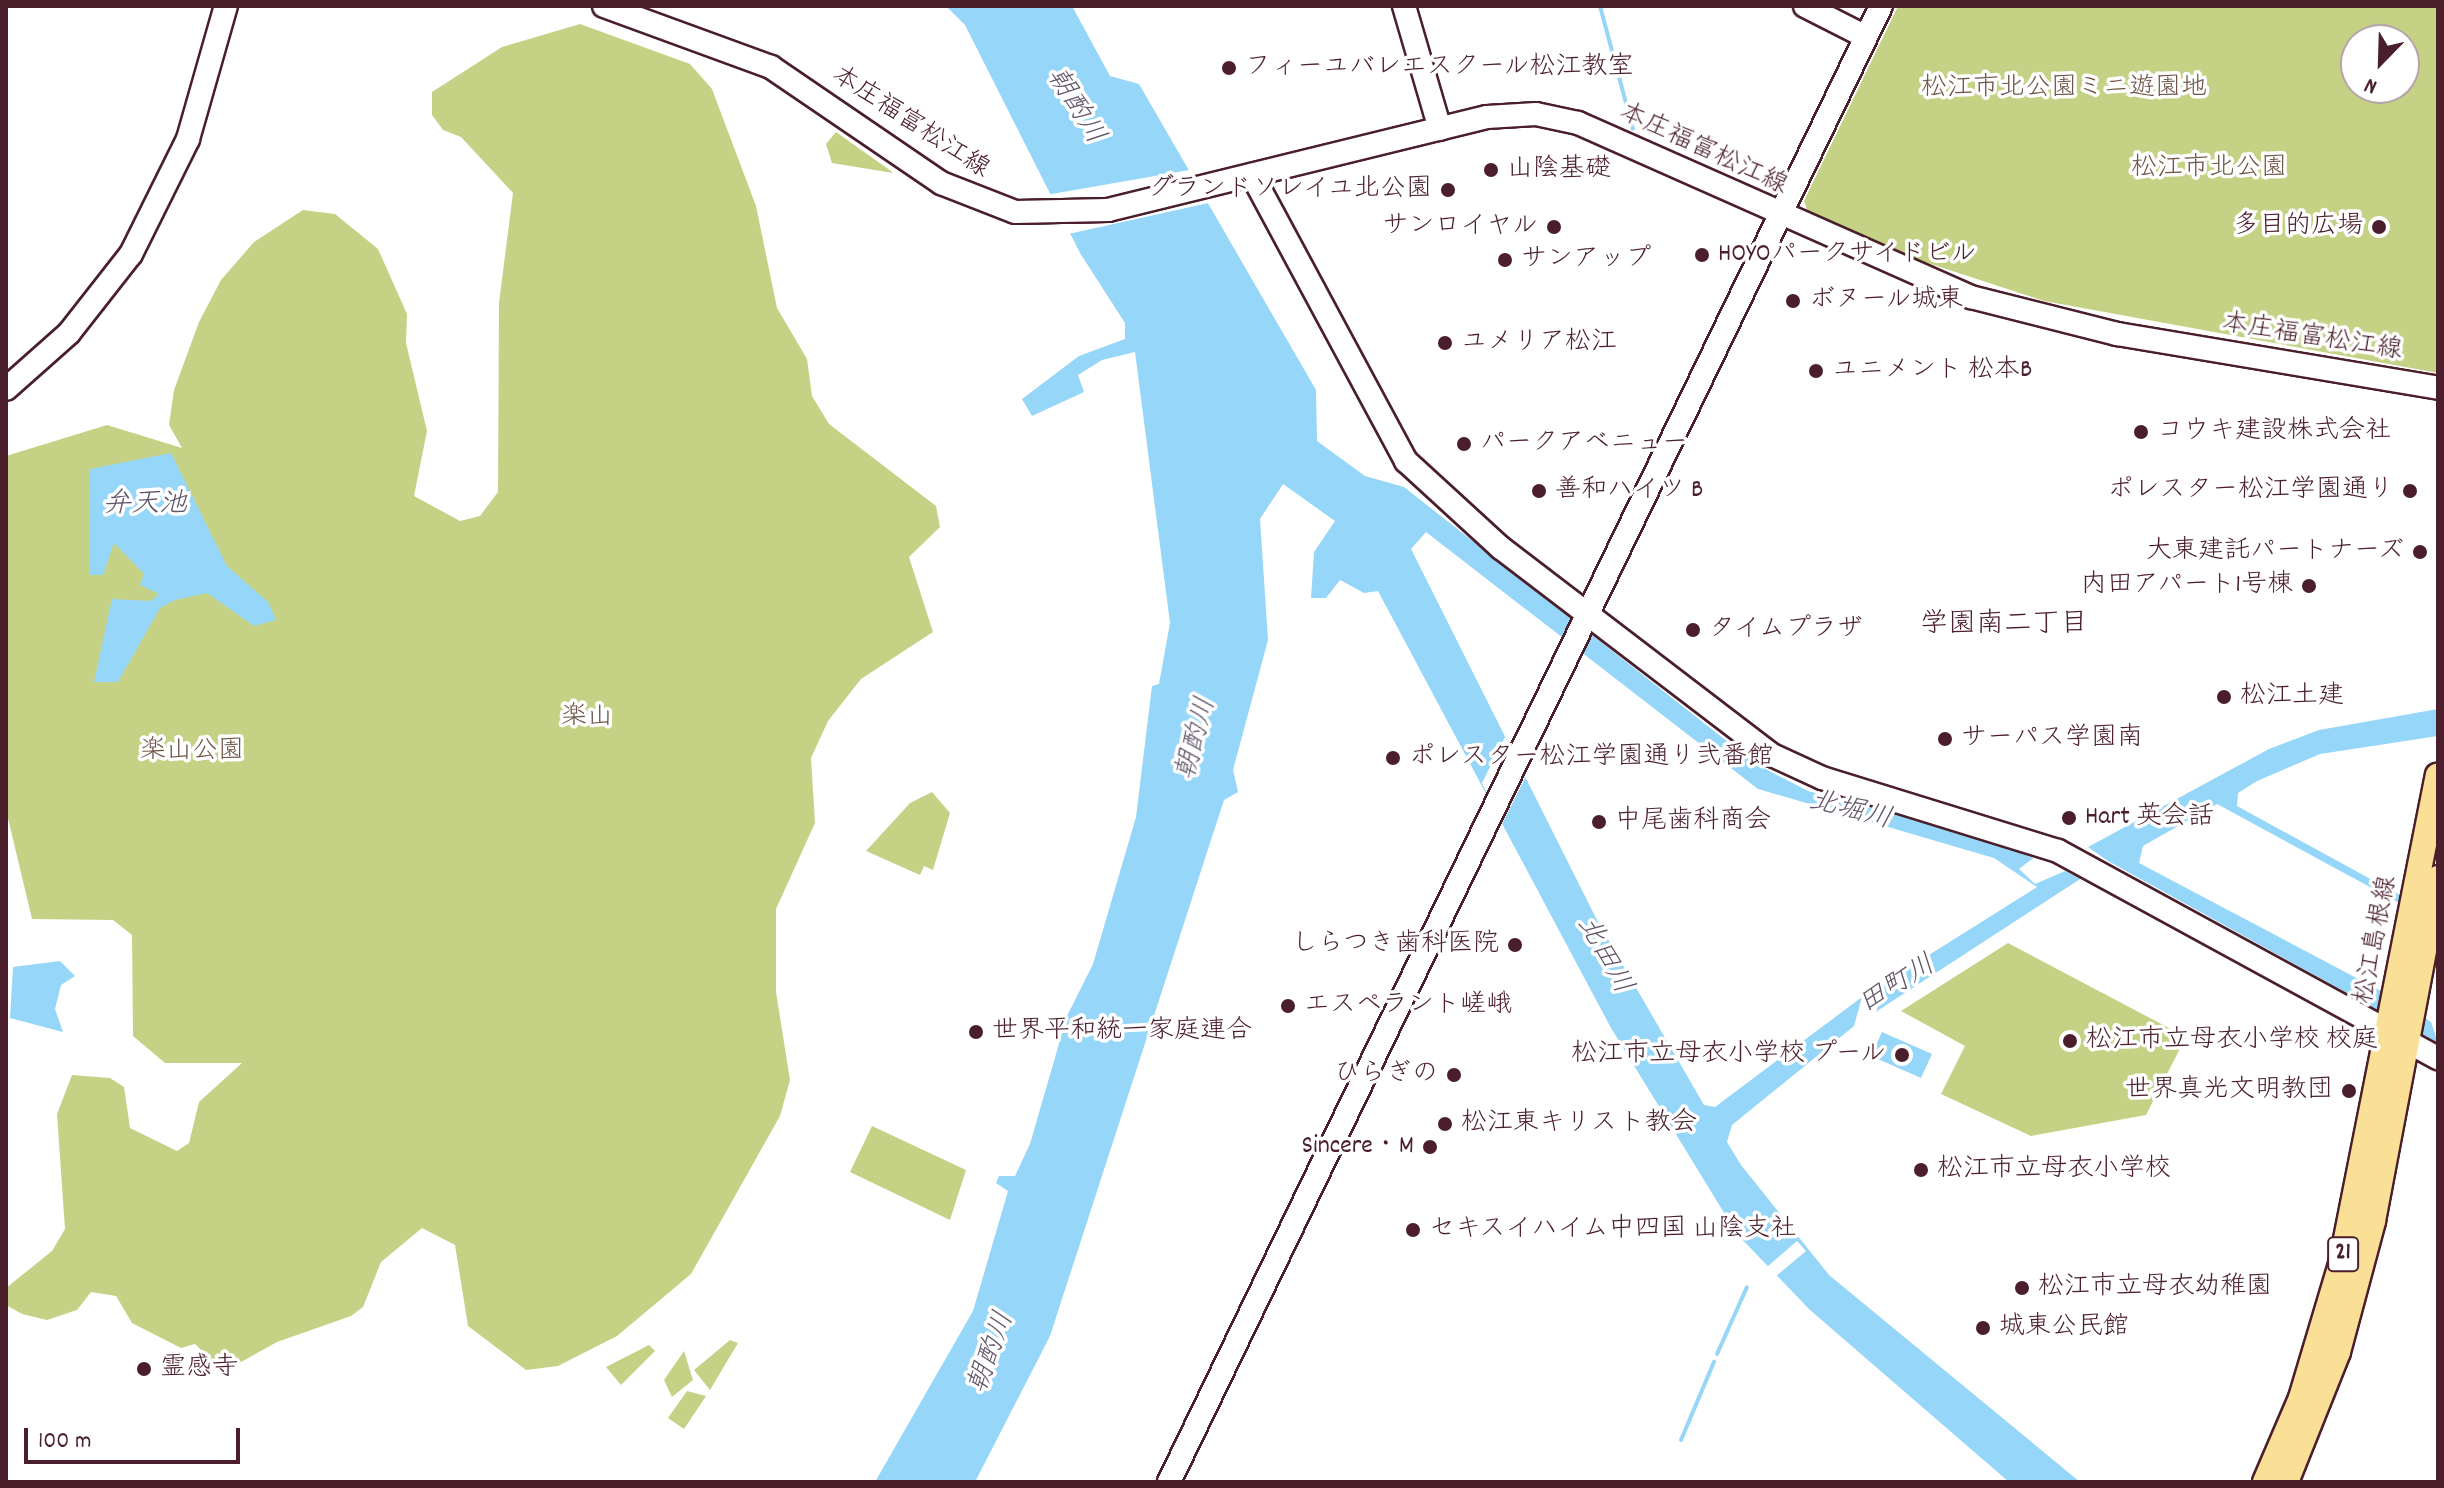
<!DOCTYPE html>
<html>
<head>
<meta charset="utf-8">
<style>
	body { margin:0 }
	#map { position:relative; width:2444px; height:1488px; overflow:hidden; background:#fff; font-family:Dekko,"Klee One",sans-serif }
	div>[style] { position:absolute }
	[style*='--x'] { left:calc(var(--x)*1px); top:calc(var(--y)*1px); width:calc(var(--w)*1px); rotate:calc(var(--a)*1deg) }
	.green>* { inset:0; background:#c5d286 }
	.water>* { inset:0; background:#96d6f8 }
	.pier>* { inset:0; background:#fff }
	.stream>* { height:4px; margin:-2px; padding:0 2px; transform-origin:2px; border-radius:2px; background:#96d6f8 }
	.roads { filter:drop-shadow(2px 0 #4a1f2b) drop-shadow(-2px 0 #4a1f2b) drop-shadow(0 2px #4a1f2b) drop-shadow(0 -2px #4a1f2b) }
	.secondary>* { height:22px; margin:-11px; padding:0 11px; transform-origin:11px; border-radius:11px; background:#fff }
	.primary>* { height:24px; margin:-12px; padding:0 12px; transform-origin:12px; border-radius:12px; background:#fadf96 }
	.dots>* { width:22px; height:22px; translate:-50% -50%; box-sizing:border-box; border:4px solid #fff; border-radius:50% }
	span { translate:-50% -50%; white-space:nowrap; text-align:center; line-height:1.15; -webkit-text-stroke:7px #fff; paint-order:stroke }
	.shield-label span { padding:2px 6px; background:#fff; border:2px solid; border-radius:6px; -webkit-text-stroke-width:0 }
	.shield-label { font-size:24px; color:#4a1f2b; font-weight:700 }
	.poi-label { font-size:26px; color:#4a1f2b }
	.left { translate:0 -50%; text-align:left }
	.right { translate:-100% -50%; text-align:right }
	.park-label { font-size:26px; color:#6f5546 }
	.street-label { font-size:26px; color:#4a1f2b }
	.water-label { font-size:28px; color:#615668; font-style:italic }
	.neighbourhood-label { font-size:28px; color:#4a1f2b }
	.frame { position:absolute; inset:0; border:8px solid #4a1f2b; pointer-events:none }
	.north { position:absolute; left:2340px; top:24px; width:80px; height:80px; box-sizing:border-box; background:#fff; border:2px solid #b7a5aa; border-radius:50%; rotate:203deg; font-size:22px; font-weight:700; line-height:32px; text-align:center; color:#4a1f2b }
	.north::after { content:''; display:block; margin:auto; width:28px; height:36px; background:#4a1f2b; clip-path:polygon(50% 0,100% 100%,50% 72%,0 100%) }
	.scale { position:absolute; left:24px; top:1428px; width:216px; height:36px; box-sizing:border-box; border:4px solid #4a1f2b; border-top:0; padding-left:10px; font-size:24px; line-height:28px; white-space:nowrap; color:#4a1f2b; -webkit-text-stroke:6px #fff; paint-order:stroke }
</style>
</head>
<body>
<div id="map">
	<div class="green">
		<div style="clip-path:polygon(evenodd,1898px 6px,2438px 6px,2438px 373px,2044px 301px,1882px 248px,1808px 213px,1804px 201px,1898px 6px,2356px 40px,2404px 40px,2404px 88px,2356px 88px,2356px 40px)"></div>
		<div style="clip-path:polygon(580px 24px,690px 64px,712px 89px,756px 206px,777px 308px,807px 359px,812px 396px,829px 424px,936px 506px,940px 527px,909px 557px,933px 632px,861px 679px,828px 721px,811px 758px,815px 823px,776px 909px,776px 992px,790px 1080px,780px 1116px,691px 1274px,617px 1336px,558px 1366px,526px 1370px,468px 1326px,455px 1245px,422px 1228px,381px 1262px,363px 1307px,351px 1316px,277px 1342px,223px 1372px,195px 1344px,181px 1348px,132px 1323px,116px 1296px,91px 1292px,77px 1310px,47px 1320px,22px 1314px,6px 1305px,6px 1288px,52px 1251px,65px 1229px,57px 1114px,72px 1075px,110px 1078px,124px 1087px,130px 1128px,177px 1151px,189px 1143px,199px 1102px,242px 1063px,165px 1063px,133px 1036px,132px 935px,113px 920px,32px 919px,6px 810px,6px 456px,107px 425px,182px 448px,169px 425px,174px 390px,199px 322px,221px 280px,254px 242px,303px 210px,335px 214px,378px 249px,407px 314px,406px 343px,427px 431px,414px 496px,460px 521px,480px 516px,498px 492px,499px 303px,513px 193px,461px 137px,443px 130px,432px 115px,432px 92px,502px 47px)"></div>
		<div style="clip-path:polygon(836px 132px,891px 171px,893px 173px,832px 163px,826px 144px)"></div>
		<div style="clip-path:polygon(932px 792px,950px 813px,933px 870px,924px 866px,920px 875px,866px 851px,910px 803px)"></div>
		<div style="clip-path:polygon(2008px 943px,2186px 1037px,2146px 1115px,2031px 1136px,1941px 1094px,1965px 1046px,1901px 1011px)"></div>
		<div style="clip-path:polygon(872px 1126px,966px 1170px,950px 1220px,850px 1172px)"></div>
		<div style="clip-path:polygon(730px 1340px,738px 1343px,710px 1390px,694px 1370px)"></div>
		<div style="clip-path:polygon(649px 1345px,655px 1351px,621px 1385px,606px 1367px)"></div>
		<div style="clip-path:polygon(684px 1351px,693px 1380px,672px 1397px,664px 1380px)"></div>
		<div style="clip-path:polygon(687px 1391px,706px 1396px,684px 1429px,668px 1418px)"></div>
	</div>
	<div class="water">
		<div style="clip-path:polygon(evenodd,946px 6px,1072px 6px,1110px 76px,1139px 84px,1316px 390px,1317px 441px,1365px 476px,1404px 487px,1756px 764px,1808px 791px,1955px 828px,2065px 870px,2088px 847px,2269px 749px,2319px 730px,2438px 709px,2438px 736px,2320px 754px,2257px 781px,2238px 793px,2237px 806px,2438px 916px,2438px 924px,2217px 804px,2143px 846px,2139px 863px,2381px 991px,2431px 1022px,2438px 1043px,2108px 861px,1854px 1026px,1732px 1125px,1727px 1142px,1741px 1165px,1829px 1275px,2080px 1482px,2009px 1482px,1810px 1310px,1737px 1234px,1611px 1028px,1378px 591px,1364px 593px,1340px 580px,1326px 598px,1311px 598px,1314px 552px,1335px 521px,1283px 484px,1260px 519px,1268px 640px,1233px 770px,1238px 792px,1224px 800px,1050px 1336px,975px 1482px,875px 1482px,973px 1311px,1008px 1191px,996px 1183px,999px 1176px,1015px 1176px,1030px 1144px,1067px 1016px,1093px 964px,1136px 817px,1152px 686px,1159px 684px,1170px 623px,1135px 352px,1102px 360px,1078px 375px,1084px 392px,1032px 416px,1022px 399px,1079px 356px,1125px 339px,1125px 323px,1080px 253px,965px 25px,946px 6px,1426px 532px,1758px 789px,1994px 858px,2037px 887px,1862px 997px,1715px 1107px,1704px 1105px,1598px 922px,1411px 549px,1426px 532px)"></div>
		<div style="clip-path:polygon(171px 453px,227px 566px,268px 602px,276px 620px,254px 626px,207px 593px,175px 600px,160px 608px,118px 682px,94px 682px,112px 599px,151px 601px,159px 594px,140px 585px,144px 574px,114px 543px,103px 575px,89px 575px,90px 469px)"></div>
		<div style="clip-path:polygon(60px 961px,75px 976px,61px 985px,55px 1009px,63px 1032px,10px 1018px,13px 967px)"></div>
		<div style="clip-path:polygon(1882px 1032px,1932px 1054px,1921px 1078px,1871px 1056px)"></div>
	</div>
	<div class="pier">
		<div style="clip-path:polygon(1195px 169px,1213px 202px,1073px 233px,1066px 234px,1046px 195px)"></div>
		<div style="clip-path:polygon(1505px 737px,1525px 778px,1502px 824px,1482px 783px)"></div>
		<div style="clip-path:polygon(2088px 847px,2108px 861px,2081px 879px,2065px 871px,2035px 884px,2019px 869px,2036px 856px,2065px 870px)"></div>
		<div style="clip-path:polygon(1884px 983px,1875px 1016px,1854px 1026px,1862px 997px)"></div>
		<div style="clip-path:polygon(1797px 1241px,1806px 1251px,1775px 1277px,1767px 1267px)"></div>
	</div>
	<div class="stream">
		<div style="--x:1600;--y:6;--w:127;--a:75"></div>
		<div style="--x:1717;--y:1354;--w:73;--a:-65.9"></div>
		<div style="--x:1681;--y:1440;--w:85;--a:-67.1"></div>
	</div>
	<div class="roads">
		<div class="secondary">
			<div style="--x:604;--y:6;--w:178;--a:20.1"></div>
			<div style="--x:771;--y:67;--w:206;--a:34.3"></div>
			<div style="--x:941;--y:183;--w:79;--a:21.4"></div>
			<div style="--x:1015;--y:212;--w:93;--a:-1.2"></div>
			<div style="--x:1108;--y:210;--w:390;--a:-13.8"></div>
			<div style="--x:1487;--y:117;--w:49;--a:-3.5"></div>
			<div style="--x:1536;--y:114;--w:43;--a:12.1"></div>
			<div style="--x:1578;--y:123;--w:430;--a:23.9"></div>
			<div style="--x:1971;--y:297;--w:151;--a:14.2"></div>
			<div style="--x:2117;--y:334;--w:326;--a:9.5"></div>
			<div style="--x:1404;--y:6;--w:128;--a:73.7"></div>
			<div style="--x:1805;--y:6;--w:68;--a:26.9"></div>
			<div style="--x:1252;--y:175;--w:325;--a:61.7"></div>
			<div style="--x:1406;--y:461;--w:129;--a:42.5"></div>
			<div style="--x:1501;--y:548;--w:341;--a:37.4"></div>
			<div style="--x:1772;--y:755;--w:55;--a:24.7"></div>
			<div style="--x:1822;--y:778;--w:247;--a:17.2"></div>
			<div style="--x:2058;--y:851;--w:433;--a:28.6"></div>
			<div style="--x:6;--y:389;--w:84;--a:-41.6"></div>
			<div style="--x:69;--y:333;--w:100;--a:-51.9"></div>
			<div style="--x:131;--y:254;--w:128;--a:-63.6"></div>
			<div style="--x:188;--y:139;--w:138;--a:-74.1"></div>
			<div style="--x:1169;--y:1482;--w:1639;--a:-64.25"></div>
		</div>
		<div class="primary">
			<div style="--x:2265;--y:1482;--w:91;--a:-66.8"></div>
			<div style="--x:2301;--y:1398;--w:140;--a:-73.4"></div>
			<div style="--x:2341;--y:1264;--w:498;--a:-78.8"></div>
			<div style="--x:2286;--y:1482;--w:140;--a:-68.2"></div>
			<div style="--x:2338;--y:1352;--w:136;--a:-75"></div>
			<div style="--x:2373;--y:1221;--w:349;--a:-79.3"></div>
		</div>
	</div>
	<div class="dots">
		<div style="left:1229px;top:68px;background:#4a1f2b"></div>
		<div style="left:1491px;top:170px;background:#4a1f2b"></div>
		<div style="left:1448px;top:190px;background:#4a1f2b"></div>
		<div style="left:1554px;top:227px;background:#4a1f2b"></div>
		<div style="left:2379px;top:227px;background:#4a1f2b"></div>
		<div style="left:1702px;top:255px;background:#4a1f2b"></div>
		<div style="left:1505px;top:260px;background:#4a1f2b"></div>
		<div style="left:1793px;top:301px;background:#4a1f2b"></div>
		<div style="left:1445px;top:343px;background:#4a1f2b"></div>
		<div style="left:1816px;top:371px;background:#4a1f2b"></div>
		<div style="left:2141px;top:432px;background:#4a1f2b"></div>
		<div style="left:1464px;top:444px;background:#4a1f2b"></div>
		<div style="left:1539px;top:491px;background:#4a1f2b"></div>
		<div style="left:2410px;top:491px;background:#4a1f2b"></div>
		<div style="left:2420px;top:552px;background:#4a1f2b"></div>
		<div style="left:2309px;top:586px;background:#4a1f2b"></div>
		<div style="left:1693px;top:630px;background:#4a1f2b"></div>
		<div style="left:2224px;top:697px;background:#4a1f2b"></div>
		<div style="left:1945px;top:739px;background:#4a1f2b"></div>
		<div style="left:1393px;top:758px;background:#4a1f2b"></div>
		<div style="left:2069px;top:818px;background:#4a1f2b"></div>
		<div style="left:1599px;top:822px;background:#4a1f2b"></div>
		<div style="left:1515px;top:945px;background:#4a1f2b"></div>
		<div style="left:1288px;top:1006px;background:#4a1f2b"></div>
		<div style="left:976px;top:1032px;background:#4a1f2b"></div>
		<div style="left:2070px;top:1041px;background:#4a1f2b"></div>
		<div style="left:1902px;top:1055px;background:#4a1f2b"></div>
		<div style="left:1454px;top:1075px;background:#4a1f2b"></div>
		<div style="left:2349px;top:1091px;background:#4a1f2b"></div>
		<div style="left:1445px;top:1124px;background:#4a1f2b"></div>
		<div style="left:1430px;top:1147px;background:#4a1f2b"></div>
		<div style="left:1921px;top:1170px;background:#4a1f2b"></div>
		<div style="left:1413px;top:1230px;background:#4a1f2b"></div>
		<div style="left:2022px;top:1288px;background:#4a1f2b"></div>
		<div style="left:1983px;top:1328px;background:#4a1f2b"></div>
		<div style="left:144px;top:1369px;background:#4a1f2b"></div>
	</div>
	<div class="shield-label">
		<span style="left:2343px;top:1254px">21</span>
	</div>
	<div class="poi-label">
		<span class="left" style="left:1245px;top:68px">フィーユバレエスクール松江教室</span>
		<span class="left" style="left:1507px;top:170px">山陰基礎</span>
		<span class="right" style="left:1432px;top:190px">グランドソレイユ北公園</span>
		<span class="right" style="left:1538px;top:227px">サンロイヤル</span>
		<span class="right" style="left:2363px;top:227px">多目的広場</span>
		<span class="left" style="left:1718px;top:255px">HOYOパークサイドビル</span>
		<span class="left" style="left:1521px;top:260px">サンアップ</span>
		<span class="left" style="left:1809px;top:301px">ボヌール城東</span>
		<span class="left" style="left:1461px;top:343px">ユメリア松江</span>
		<span class="left" style="left:1832px;top:371px">ユニメント 松本B</span>
		<span class="left" style="left:2157px;top:432px">コウキ建設株式会社</span>
		<span class="left" style="left:1480px;top:444px">パークアベニュー</span>
		<span class="left" style="left:1555px;top:491px">善和ハイツ B</span>
		<span class="right" style="left:2394px;top:491px">ポレスター松江学園通り</span>
		<span class="right" style="left:2404px;top:552px">大東建託パートナーズ</span>
		<span class="right" style="left:2293px;top:586px">内田アパート1号棟</span>
		<span class="left" style="left:1709px;top:630px">タイムプラザ</span>
		<span class="left" style="left:2240px;top:697px">松江土建</span>
		<span class="left" style="left:1961px;top:739px">サーパス学園南</span>
		<span class="left" style="left:1409px;top:758px">ポレスター松江学園通り弐番館</span>
		<span class="left" style="left:2085px;top:818px">Hart 英会話</span>
		<span class="left" style="left:1615px;top:822px">中尾歯科商会</span>
		<span class="right" style="left:1499px;top:945px">しらつき歯科医院</span>
		<span class="left" style="left:1304px;top:1006px">エスペラント嵯峨</span>
		<span class="left" style="left:992px;top:1032px">世界平和統一家庭連合</span>
		<span class="left" style="left:2086px;top:1041px">松江市立母衣小学校 校庭</span>
		<span class="right" style="left:1886px;top:1055px">松江市立母衣小学校 プール</span>
		<span class="right" style="left:1438px;top:1075px">ひらぎの</span>
		<span class="right" style="left:2333px;top:1091px">世界真光文明教団</span>
		<span class="left" style="left:1461px;top:1124px">松江東キリスト教会</span>
		<span class="right" style="left:1414px;top:1147px">Sincere・M</span>
		<span class="left" style="left:1937px;top:1170px">松江市立母衣小学校</span>
		<span class="left" style="left:1429px;top:1230px">セキスイハイム中四国 山陰支社</span>
		<span class="left" style="left:2038px;top:1288px">松江市立母衣幼稚園</span>
		<span class="left" style="left:1999px;top:1328px">城東公民館</span>
		<span class="left" style="left:160px;top:1369px">霊感寺</span>
	</div>
	<div class="park-label">
		<span style="left:2064px;top:89px">松江市北公園ミニ遊園地</span>
		<span style="left:2209px;top:169px">松江市北公園</span>
		<span style="left:587px;top:718px">楽山</span>
		<span style="left:192px;top:752px">楽山公園</span>
	</div>
	<div class="street-label">
		<span style="left:910px;top:123px;rotate:33deg">本庄福富松江線</span>
		<span style="left:1703px;top:150px;rotate:25deg">本庄福富松江線</span>
		<span style="left:2312px;top:338px;rotate:9deg">本庄福富松江線</span>
		<span style="left:2377px;top:940px;rotate:-79deg">松江島根線</span>
	</div>
	<div class="water-label">
		<span style="left:1074px;top:107px;rotate:58deg">朝酌川</span>
		<span style="left:145px;top:506px">弁天池</span>
		<span style="left:1198px;top:739px;rotate:-75deg">朝酌川</span>
		<span style="left:1850px;top:812px;rotate:14deg">北堀川</span>
		<span style="left:1603px;top:956px;rotate:61deg">北田川</span>
		<span style="left:1898px;top:986px;rotate:-32deg">田町川</span>
		<span style="left:993px;top:1353px;rotate:-70deg">朝酌川</span>
	</div>
	<div class="neighbourhood-label">
		<span style="left:2004px;top:626px">学園南二丁目</span>
	</div>
	<div class="frame"></div>
	<div class="north">N</div>
	<div class="scale">100 m</div>
</div>
</body>
</html>
